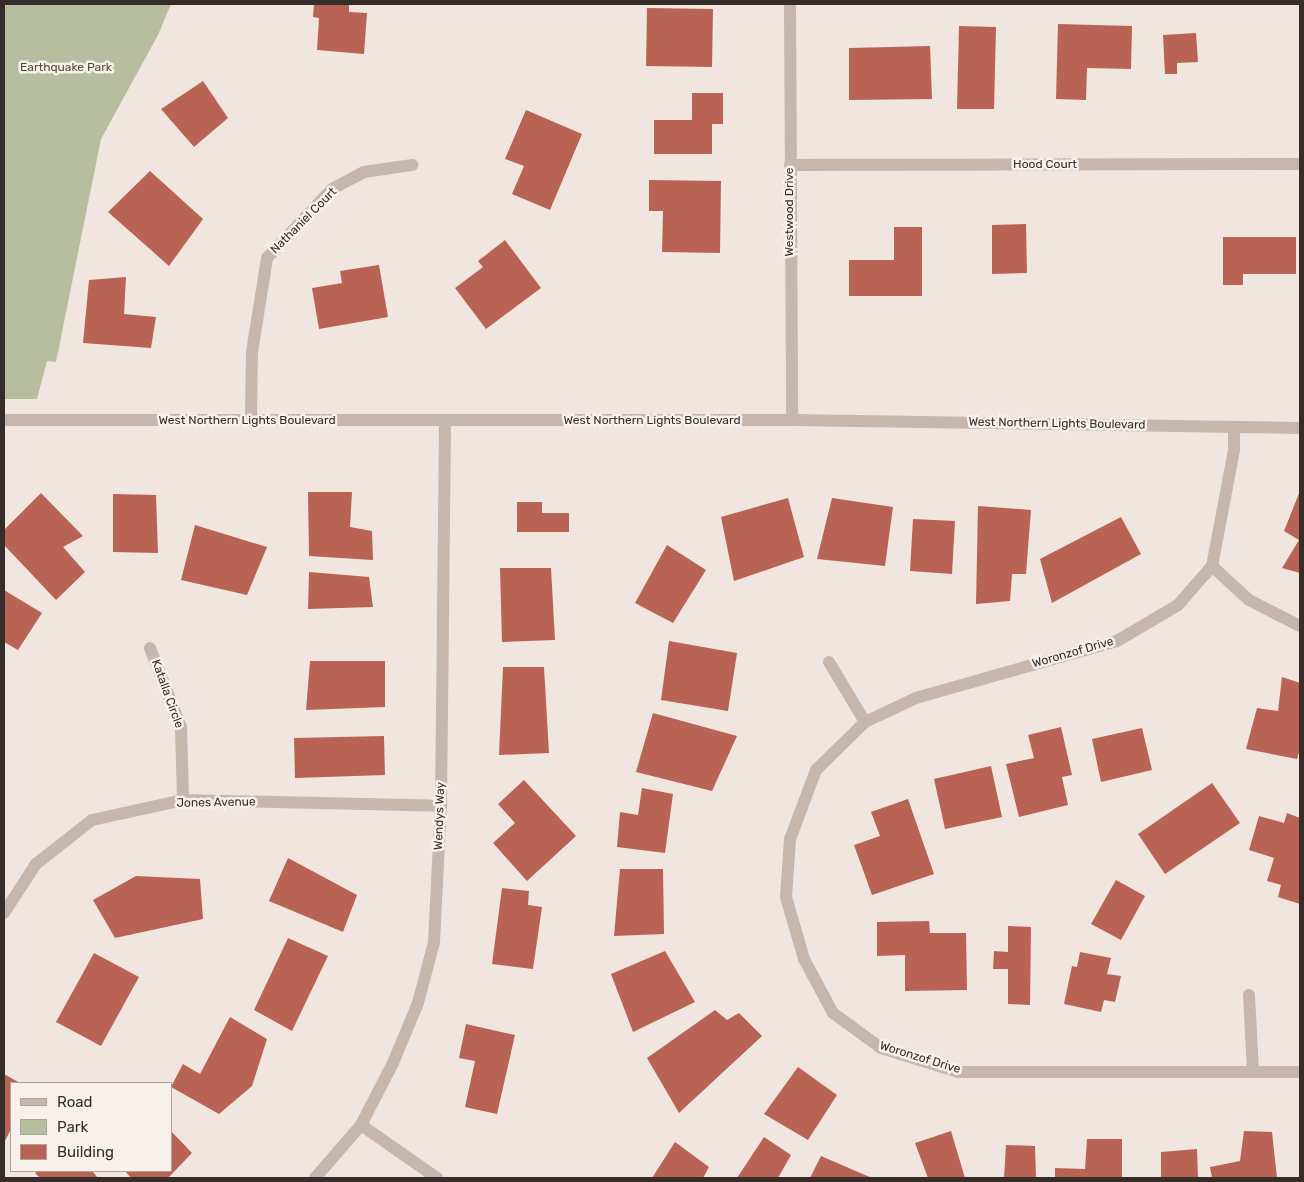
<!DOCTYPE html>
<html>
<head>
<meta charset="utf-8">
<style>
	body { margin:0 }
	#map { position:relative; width:1304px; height:1182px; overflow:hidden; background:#f0e6df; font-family:Rubik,sans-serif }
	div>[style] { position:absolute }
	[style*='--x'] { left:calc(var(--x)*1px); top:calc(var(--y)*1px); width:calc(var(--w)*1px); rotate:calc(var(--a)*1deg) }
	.green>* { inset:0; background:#b7bea0 }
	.building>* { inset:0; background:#b96354 }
	.minor>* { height:12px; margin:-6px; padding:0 6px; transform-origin:6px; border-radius:6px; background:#c7b6ac }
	span { translate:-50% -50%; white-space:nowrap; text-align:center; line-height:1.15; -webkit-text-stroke:5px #f8f1eb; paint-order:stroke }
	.park-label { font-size:12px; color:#495230 }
	.street-label { font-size:12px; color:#362d2a }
	.frame { position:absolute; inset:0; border:5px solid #362d2a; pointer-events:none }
	.legend { position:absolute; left:10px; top:1082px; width:162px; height:90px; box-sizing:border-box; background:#f8f1eb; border:1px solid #aaa39e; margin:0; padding:6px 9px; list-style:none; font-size:15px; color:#362d2a }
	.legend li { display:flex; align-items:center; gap:10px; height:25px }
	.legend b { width:25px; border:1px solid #aaa39e }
</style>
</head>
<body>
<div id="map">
	<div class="green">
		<div style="clip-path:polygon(4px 4px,171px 4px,158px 35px,101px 139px,56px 362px,47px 361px,37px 399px,4px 399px)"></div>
	</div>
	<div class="building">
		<div style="clip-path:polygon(314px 4px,349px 4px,349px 12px,367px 13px,364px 54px,317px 50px,319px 18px,313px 17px)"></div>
		<div style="clip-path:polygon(647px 8px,713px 9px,712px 67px,646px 66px)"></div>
		<div style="clip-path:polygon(1058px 24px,1132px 26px,1131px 69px,1087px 68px,1086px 100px,1056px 99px)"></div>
		<div style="clip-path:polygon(959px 26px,996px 27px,994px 109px,957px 109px)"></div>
		<div style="clip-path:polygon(1196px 33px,1198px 62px,1177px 63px,1177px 74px,1165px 74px,1163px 35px)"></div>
		<div style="clip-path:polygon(930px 46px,932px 99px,849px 100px,849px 48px)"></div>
		<div style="clip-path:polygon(203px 81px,228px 118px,194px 147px,161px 109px)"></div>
		<div style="clip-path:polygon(692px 93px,723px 93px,723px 124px,712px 124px,712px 154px,654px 154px,654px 120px,692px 120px)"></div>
		<div style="clip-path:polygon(526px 110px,582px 134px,550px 210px,512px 194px,524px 166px,505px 159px)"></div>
		<div style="clip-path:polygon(150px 171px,203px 219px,169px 266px,108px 212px)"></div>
		<div style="clip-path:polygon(649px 180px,721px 181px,720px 253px,662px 252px,663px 211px,649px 211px)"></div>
		<div style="clip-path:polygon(1026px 224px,1027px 273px,992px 274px,992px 225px)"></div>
		<div style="clip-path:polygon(894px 227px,922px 227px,922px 296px,849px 296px,849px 260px,894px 260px)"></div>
		<div style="clip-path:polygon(1223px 237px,1296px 237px,1296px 274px,1243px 274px,1243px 285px,1223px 285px)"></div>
		<div style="clip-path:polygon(505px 240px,541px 288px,486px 329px,455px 288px,483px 267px,478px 261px)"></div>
		<div style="clip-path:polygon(379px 265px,388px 317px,319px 329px,312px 288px,342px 283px,340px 271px)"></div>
		<div style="clip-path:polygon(126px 277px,124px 314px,156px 317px,151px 348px,83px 343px,89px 280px)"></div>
		<div style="clip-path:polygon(1300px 491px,1300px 573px,1282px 568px,1299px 540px,1284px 531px)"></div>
		<div style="clip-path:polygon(308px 492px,352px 492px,350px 527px,372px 531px,373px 560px,309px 556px)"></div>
		<div style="clip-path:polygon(41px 493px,83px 536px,63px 547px,85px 572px,56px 600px,4px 545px,4px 530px)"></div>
		<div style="clip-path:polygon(113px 494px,156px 495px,158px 553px,113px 552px)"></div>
		<div style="clip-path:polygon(788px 498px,804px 557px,734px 581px,721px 517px)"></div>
		<div style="clip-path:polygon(832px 498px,893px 507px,885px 566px,817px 559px)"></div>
		<div style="clip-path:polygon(517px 502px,542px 502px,542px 513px,569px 513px,569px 532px,517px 532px)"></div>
		<div style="clip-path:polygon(978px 506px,1031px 510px,1026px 574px,1012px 574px,1010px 601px,976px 604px)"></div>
		<div style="clip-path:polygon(1121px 517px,1141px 554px,1052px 603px,1040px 559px)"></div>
		<div style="clip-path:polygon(913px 519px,955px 521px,952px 574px,910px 571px)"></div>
		<div style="clip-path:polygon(195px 525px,267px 547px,247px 595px,181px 580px)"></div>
		<div style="clip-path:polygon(667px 545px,706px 570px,673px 623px,635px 603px)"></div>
		<div style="clip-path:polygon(500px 568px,551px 568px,555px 640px,502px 642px)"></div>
		<div style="clip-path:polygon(309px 572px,369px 577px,373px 607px,308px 609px)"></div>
		<div style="clip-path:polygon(4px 590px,42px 613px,18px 650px,4px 642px)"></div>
		<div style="clip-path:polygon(669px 641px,737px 653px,728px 711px,661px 700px)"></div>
		<div style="clip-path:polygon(310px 661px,385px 661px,385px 707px,306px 710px)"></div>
		<div style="clip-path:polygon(503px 667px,544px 667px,549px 753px,499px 755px)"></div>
		<div style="clip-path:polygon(1282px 677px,1300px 683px,1300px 749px,1297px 759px,1246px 749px,1257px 708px,1278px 711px)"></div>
		<div style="clip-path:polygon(653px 713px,737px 736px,712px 791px,636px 772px)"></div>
		<div style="clip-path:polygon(1061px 727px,1072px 775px,1062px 777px,1068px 805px,1019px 817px,1006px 764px,1034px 758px,1028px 735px)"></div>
		<div style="clip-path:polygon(1142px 728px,1152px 770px,1101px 782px,1092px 739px)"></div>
		<div style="clip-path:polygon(384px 736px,385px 775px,295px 778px,294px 738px)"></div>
		<div style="clip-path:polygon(991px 766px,1002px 817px,945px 829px,934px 779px)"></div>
		<div style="clip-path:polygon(524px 780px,576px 836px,527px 881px,493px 843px,515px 823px,498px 804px)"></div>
		<div style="clip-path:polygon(1212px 783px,1240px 823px,1165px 874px,1138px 834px)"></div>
		<div style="clip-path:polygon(642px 788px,673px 794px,665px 853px,617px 847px,620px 812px,638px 815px)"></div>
		<div style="clip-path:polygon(908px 799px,934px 874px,872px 895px,854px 845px,880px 836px,871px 812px)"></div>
		<div style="clip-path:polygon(1287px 813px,1300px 818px,1300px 904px,1278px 897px,1281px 885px,1267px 881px,1274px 858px,1249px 850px,1259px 816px,1284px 823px)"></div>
		<div style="clip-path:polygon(288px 858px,357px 895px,343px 932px,269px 901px)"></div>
		<div style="clip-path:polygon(620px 869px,663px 869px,664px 934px,614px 936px)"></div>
		<div style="clip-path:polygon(136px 876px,200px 879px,203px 919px,115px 938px,93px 900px)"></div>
		<div style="clip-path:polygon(1116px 880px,1145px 896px,1121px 940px,1091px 924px)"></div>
		<div style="clip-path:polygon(502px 888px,529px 891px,528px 905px,542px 907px,533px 969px,492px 964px)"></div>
		<div style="clip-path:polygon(929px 921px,930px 933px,966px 933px,967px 990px,905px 991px,905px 955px,877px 956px,877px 922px)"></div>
		<div style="clip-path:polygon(1008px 926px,1031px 927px,1030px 1005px,1008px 1004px,1008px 969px,993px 969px,994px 951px,1008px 952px)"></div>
		<div style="clip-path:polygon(288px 938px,328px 956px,292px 1031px,254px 1010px)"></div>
		<div style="clip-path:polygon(665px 951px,695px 1002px,633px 1032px,611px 974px)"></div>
		<div style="clip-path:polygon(1080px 952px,1111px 958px,1107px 974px,1121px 976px,1115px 1002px,1104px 1000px,1101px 1012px,1064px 1004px,1072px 966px,1077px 967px)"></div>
		<div style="clip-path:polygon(94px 953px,139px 977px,101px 1046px,56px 1022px)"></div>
		<div style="clip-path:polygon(715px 1010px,727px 1020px,739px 1013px,762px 1036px,679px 1113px,647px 1058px)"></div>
		<div style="clip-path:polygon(230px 1017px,267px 1039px,252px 1086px,219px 1114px,171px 1087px,183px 1064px,200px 1074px)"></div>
		<div style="clip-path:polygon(466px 1024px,515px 1035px,497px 1114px,465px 1107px,475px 1061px,459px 1058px)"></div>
		<div style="clip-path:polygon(798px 1067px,837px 1095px,808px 1140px,764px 1114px)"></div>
		<div style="clip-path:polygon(4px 1074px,20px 1083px,11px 1083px,11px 1129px,4px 1143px)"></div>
		<div style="clip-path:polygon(171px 1131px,192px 1153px,168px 1178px,131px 1178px,125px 1171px,171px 1171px)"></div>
		<div style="clip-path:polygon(951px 1131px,965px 1178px,928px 1178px,915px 1143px)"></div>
		<div style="clip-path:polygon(1244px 1131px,1272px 1132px,1277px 1178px,1212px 1178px,1210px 1167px,1240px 1161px)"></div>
		<div style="clip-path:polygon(764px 1137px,791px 1155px,778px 1178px,737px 1178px)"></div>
		<div style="clip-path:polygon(1087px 1139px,1122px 1139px,1122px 1178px,1055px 1178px,1055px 1168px,1085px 1169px)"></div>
		<div style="clip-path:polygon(675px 1142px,709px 1167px,703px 1178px,652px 1178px)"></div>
		<div style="clip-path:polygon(1006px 1145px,1035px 1146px,1036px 1178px,1004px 1178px)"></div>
		<div style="clip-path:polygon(1197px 1149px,1198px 1178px,1161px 1178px,1161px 1152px)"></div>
		<div style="clip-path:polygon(821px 1156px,872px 1178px,810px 1178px)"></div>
		<div style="clip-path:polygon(38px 1171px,92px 1171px,98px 1178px,40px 1178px,35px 1173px)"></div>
	</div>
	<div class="minor">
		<div style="--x:790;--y:4;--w:416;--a:89.7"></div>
		<div style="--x:790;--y:165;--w:510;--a:-0.11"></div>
		<div style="--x:4;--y:420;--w:788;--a:0"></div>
		<div style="--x:792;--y:420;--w:508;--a:0.9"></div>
		<div style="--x:251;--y:421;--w:69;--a:-89.2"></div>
		<div style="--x:252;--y:352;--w:95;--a:-80.9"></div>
		<div style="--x:267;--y:258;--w:95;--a:-46.7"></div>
		<div style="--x:332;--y:189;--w:36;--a:-28"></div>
		<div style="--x:364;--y:172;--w:49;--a:-8.3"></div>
		<div style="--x:1234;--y:427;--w:23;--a:90"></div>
		<div style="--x:1234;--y:450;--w:118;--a:100.7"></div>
		<div style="--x:1212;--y:566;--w:52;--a:131.1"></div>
		<div style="--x:1178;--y:605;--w:71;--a:149.5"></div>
		<div style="--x:1117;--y:641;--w:209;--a:164.2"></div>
		<div style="--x:916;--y:698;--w:56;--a:154.8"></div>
		<div style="--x:865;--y:722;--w:69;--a:135.6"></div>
		<div style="--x:816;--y:770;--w:74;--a:110.6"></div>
		<div style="--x:790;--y:839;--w:58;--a:93.9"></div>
		<div style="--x:786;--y:897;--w:65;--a:73.8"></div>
		<div style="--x:804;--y:959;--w:61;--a:61.8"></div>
		<div style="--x:833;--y:1013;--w:59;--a:36.1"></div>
		<div style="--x:881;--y:1048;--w:81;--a:17.3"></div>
		<div style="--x:958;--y:1072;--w:342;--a:0"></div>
		<div style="--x:1212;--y:566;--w:50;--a:42.6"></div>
		<div style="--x:1249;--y:600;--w:57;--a:27"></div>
		<div style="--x:150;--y:648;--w:85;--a:68.6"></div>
		<div style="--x:181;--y:727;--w:73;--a:88.4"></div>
		<div style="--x:829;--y:662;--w:70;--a:59"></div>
		<div style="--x:4;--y:913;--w:59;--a:-56.9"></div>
		<div style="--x:36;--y:864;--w:71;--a:-38.2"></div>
		<div style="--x:92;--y:820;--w:93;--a:-12.4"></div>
		<div style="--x:183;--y:800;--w:258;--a:1.3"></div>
		<div style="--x:1249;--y:995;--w:77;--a:87"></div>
		<div style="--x:361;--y:1125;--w:93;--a:34.9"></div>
		<div style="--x:315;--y:1178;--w:70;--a:-49"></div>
		<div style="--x:361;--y:1125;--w:70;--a:-62.7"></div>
		<div style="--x:393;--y:1063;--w:65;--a:-67.4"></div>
		<div style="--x:418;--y:1003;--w:63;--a:-75.3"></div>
		<div style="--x:434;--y:942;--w:136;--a:-87.1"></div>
		<div style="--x:441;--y:806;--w:385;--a:-89.4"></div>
	</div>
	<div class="park-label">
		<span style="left:66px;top:68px">Earthquake Park</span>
	</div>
	<div class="street-label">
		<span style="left:1045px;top:165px">Hood Court</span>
		<span style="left:790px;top:212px;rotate:-90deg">Westwood Drive</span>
		<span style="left:304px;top:221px;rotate:-45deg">Nathaniel Court</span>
		<span style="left:247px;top:421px">West Northern Lights Boulevard</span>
		<span style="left:652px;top:421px">West Northern Lights Boulevard</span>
		<span style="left:1057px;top:424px;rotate:1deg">West Northern Lights Boulevard</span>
		<span style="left:1073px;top:653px;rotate:-16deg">Woronzof Drive</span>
		<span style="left:167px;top:694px;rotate:70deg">Katalla Circle</span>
		<span style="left:216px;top:803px;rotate:-1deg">Jones Avenue</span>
		<span style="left:440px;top:816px;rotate:-88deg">Wendys Way</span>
		<span style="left:920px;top:1058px;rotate:17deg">Woronzof Drive</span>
	</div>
	<div class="frame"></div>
	<ul class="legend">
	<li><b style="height:6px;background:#c7b6ac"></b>Road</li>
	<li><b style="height:14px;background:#b7bea0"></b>Park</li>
	<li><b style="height:14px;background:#b96354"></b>Building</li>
	</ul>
</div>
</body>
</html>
